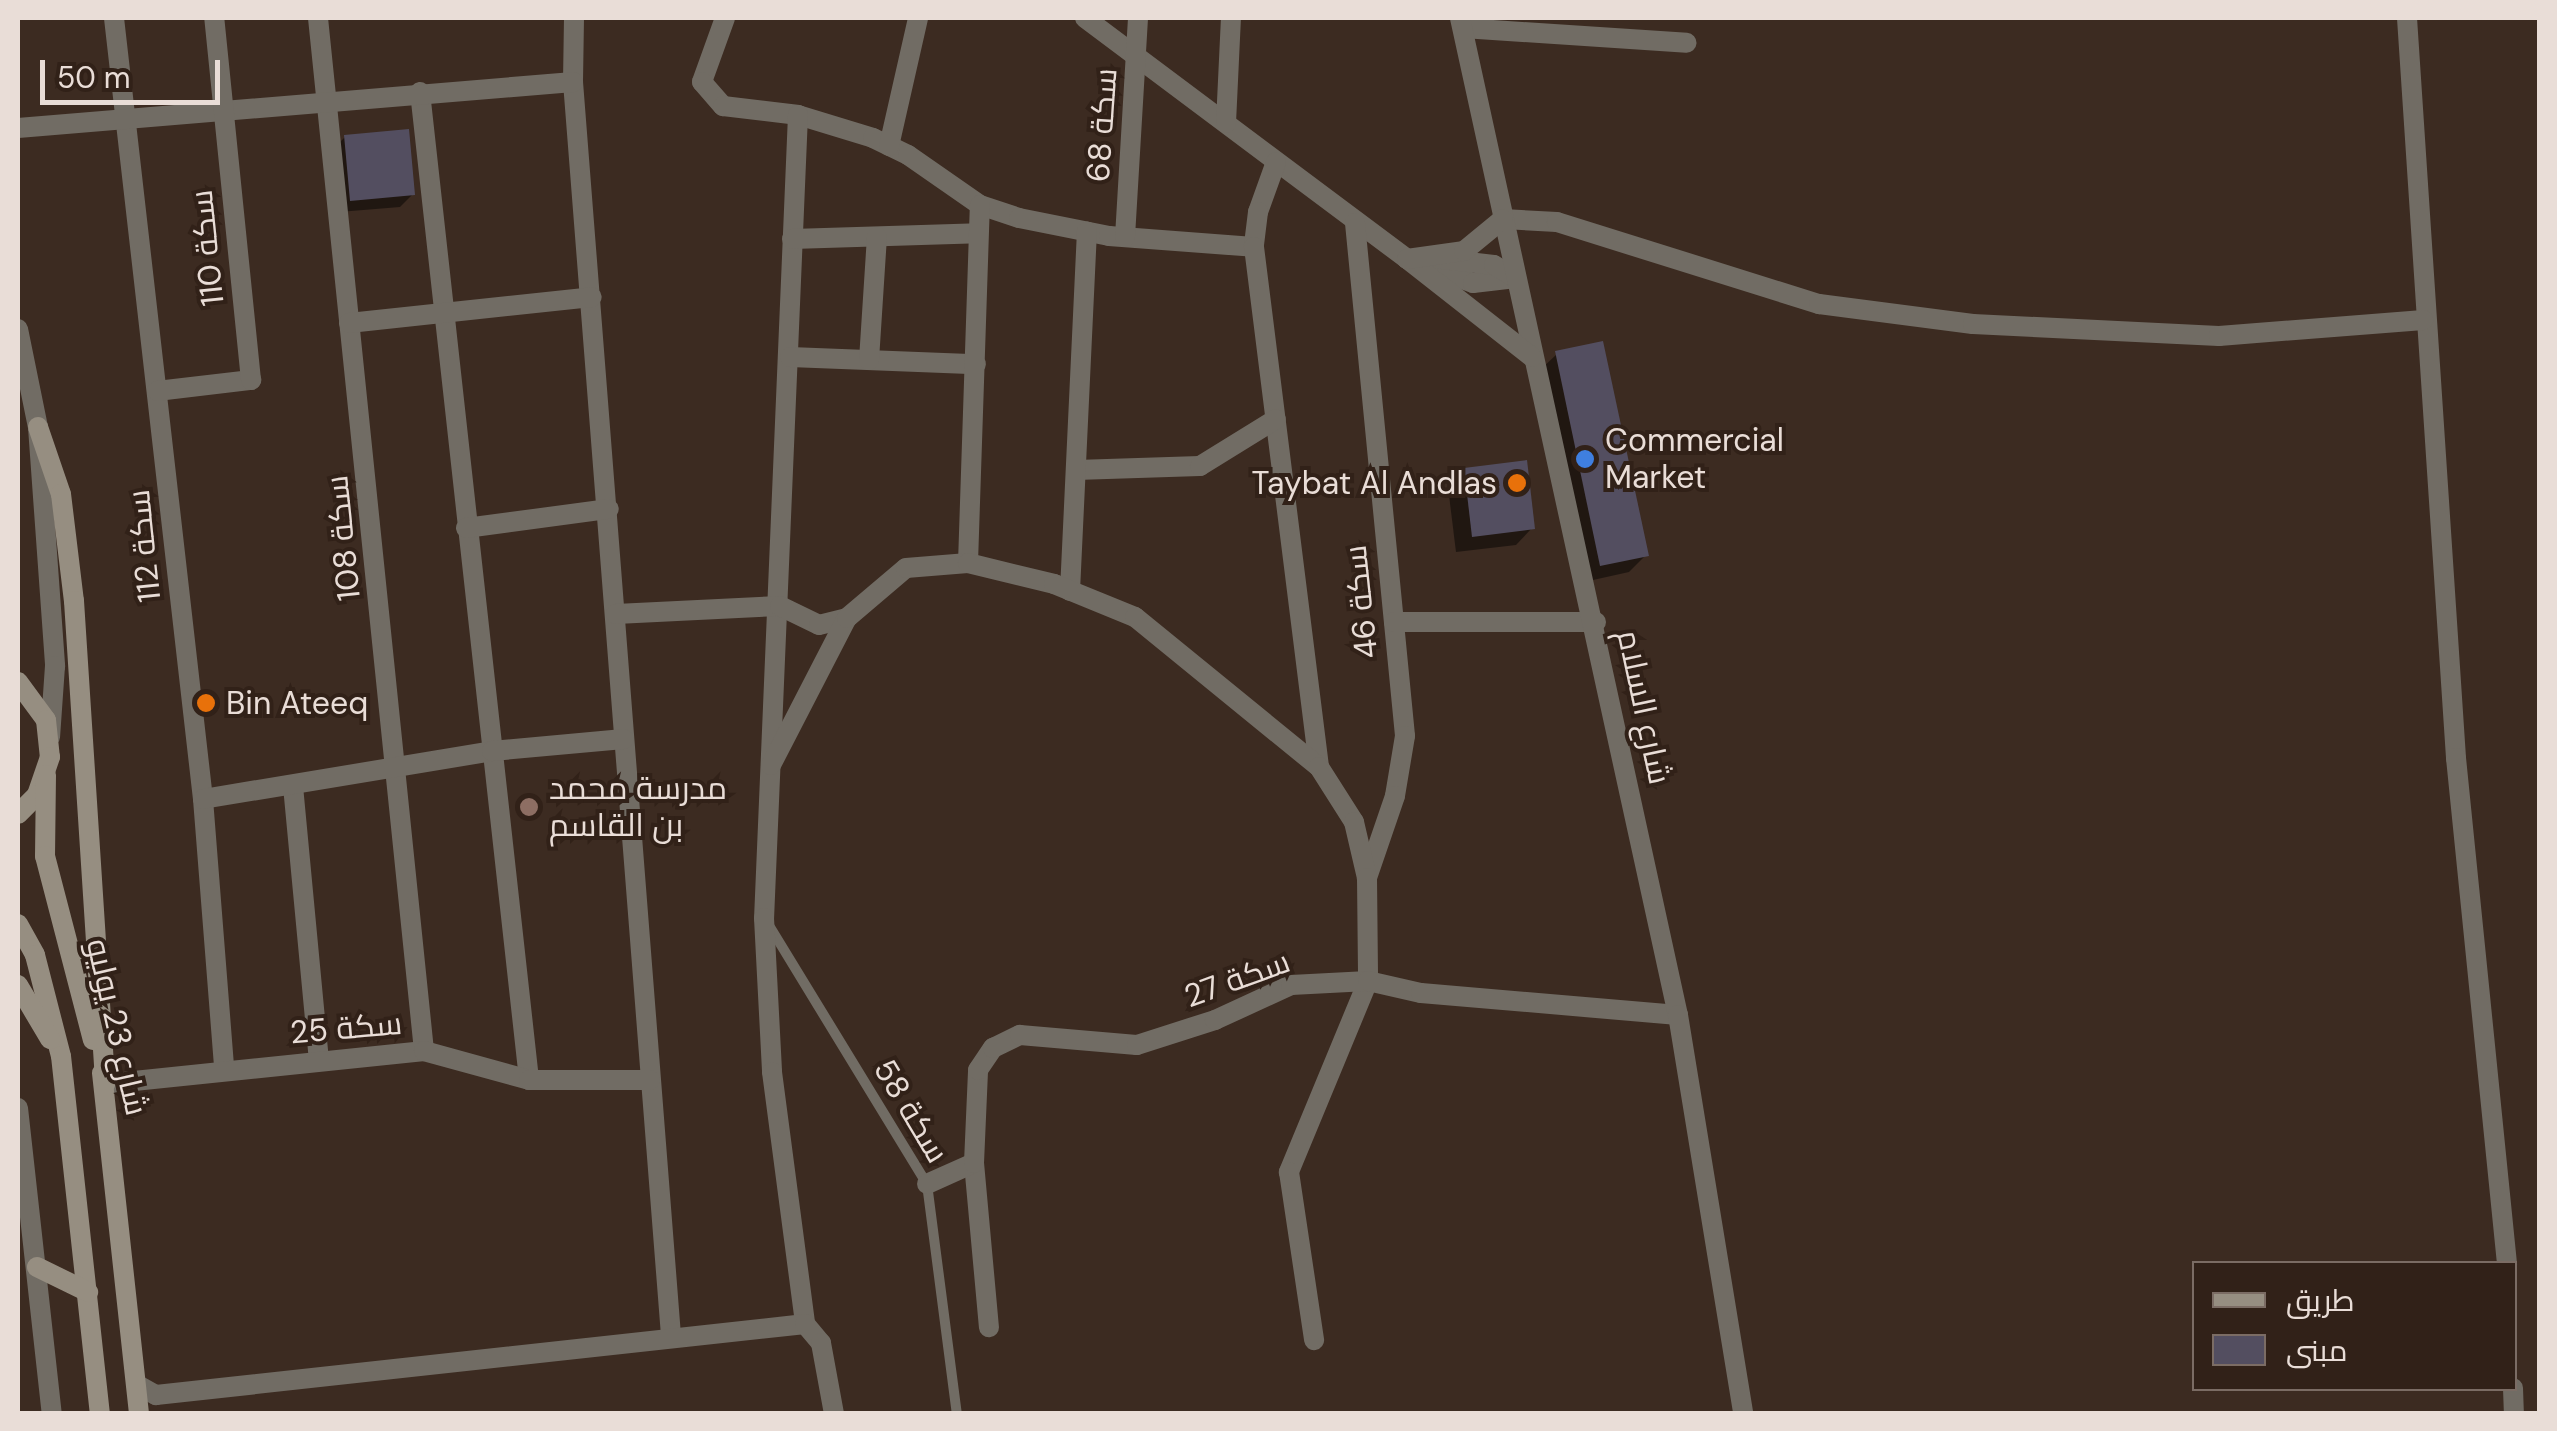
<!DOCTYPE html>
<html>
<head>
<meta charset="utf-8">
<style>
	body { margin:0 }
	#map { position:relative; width:2557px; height:1431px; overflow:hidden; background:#3c2b21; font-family:"DM Sans",Cairo,sans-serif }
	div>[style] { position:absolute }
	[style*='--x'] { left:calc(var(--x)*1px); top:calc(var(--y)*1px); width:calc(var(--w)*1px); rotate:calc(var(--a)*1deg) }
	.shadow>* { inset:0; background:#0007 }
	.building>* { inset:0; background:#534e60 }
	.service>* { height:10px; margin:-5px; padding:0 5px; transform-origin:5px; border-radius:5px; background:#716c64 }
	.minor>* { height:20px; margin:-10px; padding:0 10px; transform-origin:10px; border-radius:10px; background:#716c64 }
	.tertiary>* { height:20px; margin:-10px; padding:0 10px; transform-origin:10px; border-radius:10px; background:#716c64 }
	.secondary>* { height:20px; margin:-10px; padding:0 10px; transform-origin:10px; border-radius:10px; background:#968e81 }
	.dots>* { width:28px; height:28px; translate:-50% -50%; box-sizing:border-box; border:5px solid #312118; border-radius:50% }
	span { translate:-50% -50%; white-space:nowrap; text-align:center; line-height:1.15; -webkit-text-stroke:8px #312118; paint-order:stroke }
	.street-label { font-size:32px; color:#e9ddd7 }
	.poi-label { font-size:32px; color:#e9ddd7 }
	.left { translate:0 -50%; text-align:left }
	.right { translate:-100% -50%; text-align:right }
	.frame { position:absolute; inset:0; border:20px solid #e9ddd7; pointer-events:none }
	.legend { position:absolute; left:2192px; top:1261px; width:325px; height:130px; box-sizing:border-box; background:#312118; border:2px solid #7b6c64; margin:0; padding:12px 18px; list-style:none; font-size:30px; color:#e9ddd7 }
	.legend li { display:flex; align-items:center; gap:20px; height:50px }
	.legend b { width:50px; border:2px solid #7b6c64 }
	.scale { position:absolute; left:40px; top:60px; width:180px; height:45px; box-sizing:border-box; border:5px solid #e9ddd7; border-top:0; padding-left:12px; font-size:30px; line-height:35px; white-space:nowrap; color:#e9ddd7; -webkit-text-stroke:8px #312118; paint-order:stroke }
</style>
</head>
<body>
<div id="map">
	<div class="shadow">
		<div style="clip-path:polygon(345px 137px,413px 194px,400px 207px,339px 212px,333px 149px)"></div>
		<div style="clip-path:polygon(1557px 354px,1646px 555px,1629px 572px,1584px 582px,1540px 370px)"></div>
		<div style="clip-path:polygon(1465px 470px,1532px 528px,1516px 545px,1456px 552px,1448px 487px)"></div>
	</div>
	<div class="building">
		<div style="clip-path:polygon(409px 129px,415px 195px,350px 201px,344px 135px)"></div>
		<div style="clip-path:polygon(1603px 341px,1649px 556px,1600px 566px,1555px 351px)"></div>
		<div style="clip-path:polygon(1527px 460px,1535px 529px,1472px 537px,1464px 468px)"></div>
	</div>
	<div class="service">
		<div style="--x:770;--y:927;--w:301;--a:58.6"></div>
		<div style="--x:927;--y:1184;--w:232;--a:82.6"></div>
	</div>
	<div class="minor">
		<div style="--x:114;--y:18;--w:786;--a:83.5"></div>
		<div style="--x:203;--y:799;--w:270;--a:85.5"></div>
		<div style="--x:318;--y:18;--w:1038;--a:84.14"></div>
		<div style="--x:574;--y:18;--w:64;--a:90.9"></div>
		<div style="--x:573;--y:82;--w:1257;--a:85.53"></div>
		<div style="--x:725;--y:18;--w:68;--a:109.8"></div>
		<div style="--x:702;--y:82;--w:32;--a:49"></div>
		<div style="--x:723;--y:106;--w:76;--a:6.8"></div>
		<div style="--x:798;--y:115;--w:78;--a:17"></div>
		<div style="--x:873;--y:138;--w:39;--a:26"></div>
		<div style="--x:908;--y:155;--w:88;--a:34.8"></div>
		<div style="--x:980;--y:205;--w:41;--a:18.4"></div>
		<div style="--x:1019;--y:218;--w:92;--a:11.3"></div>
		<div style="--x:1109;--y:236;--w:145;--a:4.3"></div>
		<div style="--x:1085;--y:18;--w:402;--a:36.8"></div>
		<div style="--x:1407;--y:259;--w:70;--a:20"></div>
		<div style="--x:1473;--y:283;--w:43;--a:-6.6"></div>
		<div style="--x:2407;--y:18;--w:742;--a:86.21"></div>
		<div style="--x:2456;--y:758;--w:509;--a:84.24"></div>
		<div style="--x:1463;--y:28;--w:224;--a:3.8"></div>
		<div style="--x:420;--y:92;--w:994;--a:83.7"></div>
		<div style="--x:798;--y:115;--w:804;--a:92.42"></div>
		<div style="--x:764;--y:918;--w:154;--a:87"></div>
		<div style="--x:772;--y:1072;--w:254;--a:82.5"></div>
		<div style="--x:1226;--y:123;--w:105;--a:-87.3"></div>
		<div style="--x:18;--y:128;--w:557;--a:-4.74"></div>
		<div style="--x:889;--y:146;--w:131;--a:-77.2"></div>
		<div style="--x:1276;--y:162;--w:53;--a:109.8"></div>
		<div style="--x:1258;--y:212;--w:35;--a:97"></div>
		<div style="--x:1254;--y:247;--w:524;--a:82.87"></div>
		<div style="--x:1503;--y:219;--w:54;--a:3.2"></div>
		<div style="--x:1557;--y:222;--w:275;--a:17.4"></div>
		<div style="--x:1819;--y:304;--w:155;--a:7.4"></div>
		<div style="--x:1973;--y:324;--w:246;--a:2.8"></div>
		<div style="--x:2219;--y:336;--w:205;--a:-4.5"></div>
		<div style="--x:1355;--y:223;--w:515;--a:84.43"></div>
		<div style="--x:1405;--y:736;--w:61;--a:99.5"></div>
		<div style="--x:1395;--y:796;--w:87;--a:108.9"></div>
		<div style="--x:1125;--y:237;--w:219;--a:-86.6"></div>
		<div style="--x:792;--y:239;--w:186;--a:-1.8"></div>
		<div style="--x:1442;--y:259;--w:52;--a:6.6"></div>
		<div style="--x:1494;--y:265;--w:26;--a:31"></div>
		<div style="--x:349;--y:323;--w:244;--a:-6.1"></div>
		<div style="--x:790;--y:357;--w:186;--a:2.2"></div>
		<div style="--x:869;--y:360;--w:123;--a:-86.3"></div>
		<div style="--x:157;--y:391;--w:95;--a:-6.7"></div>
		<div style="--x:251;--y:380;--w:364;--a:-95.8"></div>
		<div style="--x:1076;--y:470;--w:124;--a:-1.8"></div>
		<div style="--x:1200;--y:466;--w:89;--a:-31.7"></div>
		<div style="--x:466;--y:528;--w:144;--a:-7.6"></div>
		<div style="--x:968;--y:563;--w:358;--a:-88.1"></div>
		<div style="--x:1070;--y:591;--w:360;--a:-87.3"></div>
		<div style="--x:616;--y:614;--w:164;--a:-2.8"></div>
		<div style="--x:780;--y:606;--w:43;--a:26"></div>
		<div style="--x:819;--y:625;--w:29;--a:-14"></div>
		<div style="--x:1394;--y:622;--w:202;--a:0"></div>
		<div style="--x:771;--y:765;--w:165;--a:-62.7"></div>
		<div style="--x:847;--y:618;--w:77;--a:-40.3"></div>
		<div style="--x:906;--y:568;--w:62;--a:-4.6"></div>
		<div style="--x:968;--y:563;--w:89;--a:13.7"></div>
		<div style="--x:1054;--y:584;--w:87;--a:22.2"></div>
		<div style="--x:1135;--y:617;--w:237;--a:39.2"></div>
		<div style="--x:1319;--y:767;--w:65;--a:57.5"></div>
		<div style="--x:1354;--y:822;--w:57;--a:76.9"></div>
		<div style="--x:1367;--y:878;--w:103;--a:89.4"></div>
		<div style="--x:1368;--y:981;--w:207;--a:112.5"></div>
		<div style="--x:1289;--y:1172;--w:170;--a:81.5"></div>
		<div style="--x:293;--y:786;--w:275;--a:84.6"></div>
		<div style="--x:203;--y:799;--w:293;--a:-9.4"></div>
		<div style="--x:492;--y:751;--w:132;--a:-5.2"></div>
		<div style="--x:105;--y:1084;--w:321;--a:-5.9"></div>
		<div style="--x:424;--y:1051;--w:109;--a:15.4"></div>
		<div style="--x:529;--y:1080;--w:121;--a:0"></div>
		<div style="--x:18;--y:1108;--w:308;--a:83.7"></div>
		<div style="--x:974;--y:1163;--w:165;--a:84.8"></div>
		<div style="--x:927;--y:1184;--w:51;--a:-24.1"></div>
		<div style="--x:974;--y:1163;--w:93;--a:-87.5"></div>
		<div style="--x:978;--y:1070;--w:27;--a:-56"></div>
		<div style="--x:993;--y:1048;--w:30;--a:-26"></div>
		<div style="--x:1020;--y:1035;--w:117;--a:4.9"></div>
		<div style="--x:1137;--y:1045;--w:82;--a:-17.8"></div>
		<div style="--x:1215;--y:1020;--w:84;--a:-24.7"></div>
		<div style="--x:1291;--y:985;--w:77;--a:-3"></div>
		<div style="--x:1368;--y:981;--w:54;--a:12.8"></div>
		<div style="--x:1421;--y:993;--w:258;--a:4.9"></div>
		<div style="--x:136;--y:1384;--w:23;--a:29"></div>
		<div style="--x:156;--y:1395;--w:653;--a:-6.24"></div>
		<div style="--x:805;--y:1324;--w:25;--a:50"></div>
		<div style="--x:821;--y:1343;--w:72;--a:79.6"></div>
		<div style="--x:2513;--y:1388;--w:26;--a:88"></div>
	</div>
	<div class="tertiary">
		<div style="--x:1460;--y:18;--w:1021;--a:77.67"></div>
		<div style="--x:1678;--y:1015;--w:404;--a:80.7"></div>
		<div style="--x:1407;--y:259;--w:159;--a:38.1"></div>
		<div style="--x:1407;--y:259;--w:58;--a:-8"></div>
		<div style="--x:1464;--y:251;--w:50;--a:-39.4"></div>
		<div style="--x:18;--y:329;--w:100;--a:78.5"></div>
		<div style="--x:38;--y:427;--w:240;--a:85.9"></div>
		<div style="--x:55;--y:666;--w:71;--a:94"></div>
	</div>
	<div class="secondary">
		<div style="--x:38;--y:427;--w:71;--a:71.1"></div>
		<div style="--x:61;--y:494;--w:108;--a:83.1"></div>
		<div style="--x:74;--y:601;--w:484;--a:86.3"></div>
		<div style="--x:18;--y:682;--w:47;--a:53.6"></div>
		<div style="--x:46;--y:720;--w:37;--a:84"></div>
		<div style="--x:50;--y:757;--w:40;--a:108.9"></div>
		<div style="--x:37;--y:795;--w:27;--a:135"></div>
		<div style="--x:46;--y:775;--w:81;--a:90.7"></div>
		<div style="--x:45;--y:856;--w:190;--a:75.4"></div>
		<div style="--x:18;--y:924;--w:35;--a:61"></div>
		<div style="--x:35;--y:955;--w:104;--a:75.6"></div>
		<div style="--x:61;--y:1056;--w:360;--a:83.8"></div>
		<div style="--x:18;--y:985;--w:63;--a:59.3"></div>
		<div style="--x:102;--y:1073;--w:343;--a:83.8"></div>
		<div style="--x:37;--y:1267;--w:57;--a:26.1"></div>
	</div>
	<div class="dots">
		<div style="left:1585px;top:459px;background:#3f7fe0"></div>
		<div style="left:1517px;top:483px;background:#e8710a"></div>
		<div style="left:206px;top:703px;background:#e8710a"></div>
		<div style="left:529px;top:807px;background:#8d6e63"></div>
	</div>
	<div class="street-label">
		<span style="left:1102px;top:125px;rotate:-86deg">سكة 68</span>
		<span style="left:207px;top:248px;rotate:-96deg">سكة 110</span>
		<span style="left:343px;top:538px;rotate:-96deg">سكة 108</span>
		<span style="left:144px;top:546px;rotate:-96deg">سكة 112</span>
		<span style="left:1361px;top:602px;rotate:-96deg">سكة 46</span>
		<span style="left:1644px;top:707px;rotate:78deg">شارع السلام</span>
		<span style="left:1237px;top:979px;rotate:-20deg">سكة 27</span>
		<span style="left:117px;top:1027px;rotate:77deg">شارع 23 يوليو</span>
		<span style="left:346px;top:1028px;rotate:-5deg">سكة 25</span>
		<span style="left:911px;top:1111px;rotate:59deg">سكة 58</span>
	</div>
	<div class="poi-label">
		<span class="left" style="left:1605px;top:459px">Commercial<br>Market</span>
		<span class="right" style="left:1497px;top:483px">Taybat Al Andlas</span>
		<span class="left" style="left:226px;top:703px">Bin Ateeq</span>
		<span class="left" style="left:549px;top:807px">مدرسة محمد<br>بن القاسم</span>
	</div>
	<div class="frame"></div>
	<ul class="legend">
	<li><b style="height:12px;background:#968e81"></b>طريق</li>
	<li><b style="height:28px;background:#534e60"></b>مبنى</li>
	</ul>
	<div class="scale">50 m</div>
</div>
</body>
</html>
